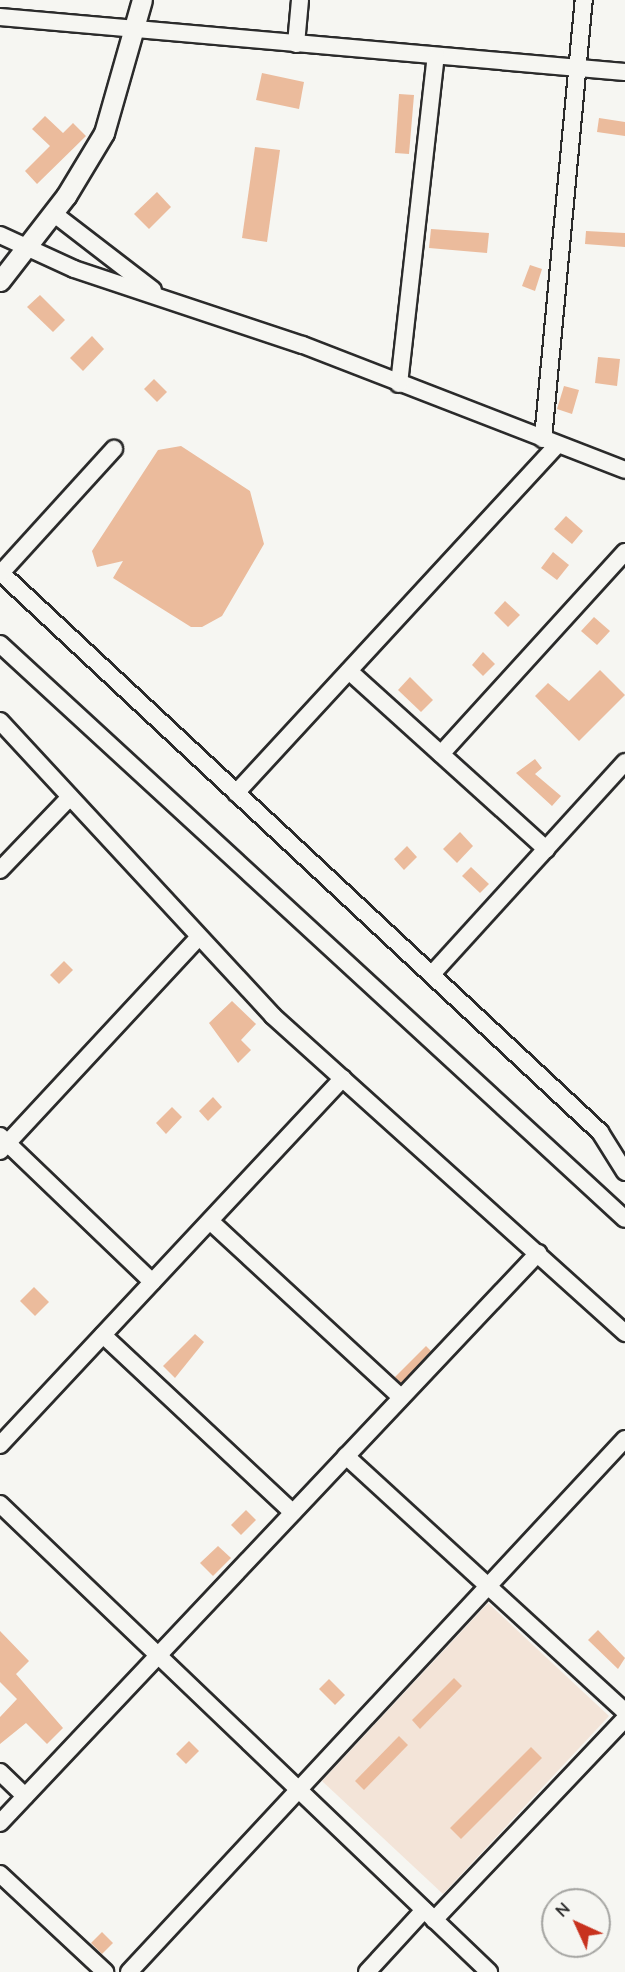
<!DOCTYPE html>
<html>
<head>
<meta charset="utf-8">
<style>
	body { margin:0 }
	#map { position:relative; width:625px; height:1972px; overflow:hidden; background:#f6f6f2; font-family:"Comic Neue",sans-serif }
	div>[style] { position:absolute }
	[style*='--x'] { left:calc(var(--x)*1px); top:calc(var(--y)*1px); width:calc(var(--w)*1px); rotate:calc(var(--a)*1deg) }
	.built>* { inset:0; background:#f3e4d8 }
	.building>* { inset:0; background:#ebbb9c }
	.roads { filter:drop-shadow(2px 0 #2b2b2b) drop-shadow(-2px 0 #2b2b2b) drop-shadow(0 2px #2b2b2b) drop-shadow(0 -2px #2b2b2b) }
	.minor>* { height:16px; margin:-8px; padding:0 8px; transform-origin:8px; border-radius:8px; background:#f6f6f2 }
	.major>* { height:19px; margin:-9.5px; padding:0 9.5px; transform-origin:9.5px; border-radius:9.5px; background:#f6f6f2 }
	span { translate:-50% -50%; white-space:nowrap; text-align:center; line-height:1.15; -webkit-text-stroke:6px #f6f6f2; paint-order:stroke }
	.north { position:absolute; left:541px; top:1888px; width:70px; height:70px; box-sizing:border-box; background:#f6f6f2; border:2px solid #a5a5a2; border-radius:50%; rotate:315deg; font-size:19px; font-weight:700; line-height:28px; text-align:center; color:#2b2b2b }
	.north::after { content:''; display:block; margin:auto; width:24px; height:32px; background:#c8321e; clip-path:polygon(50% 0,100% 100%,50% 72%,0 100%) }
</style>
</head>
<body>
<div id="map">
	<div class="built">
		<div style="clip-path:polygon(488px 1603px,609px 1716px,443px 1894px,322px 1781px)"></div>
	</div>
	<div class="building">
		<div style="clip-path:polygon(262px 73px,304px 82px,299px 109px,256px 100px)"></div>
		<div style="clip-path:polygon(399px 94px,414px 95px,409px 154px,395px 153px)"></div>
		<div style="clip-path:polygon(45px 116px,63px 133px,73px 123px,86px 136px,37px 184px,25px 171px,50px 146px,32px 129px)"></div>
		<div style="clip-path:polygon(599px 118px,625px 122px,625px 136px,597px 132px)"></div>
		<div style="clip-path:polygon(255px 147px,280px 150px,267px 242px,242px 238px)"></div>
		<div style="clip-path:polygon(157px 192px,171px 207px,149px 229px,134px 214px)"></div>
		<div style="clip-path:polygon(431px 229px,489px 233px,487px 253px,429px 248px)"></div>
		<div style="clip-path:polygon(586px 231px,625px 233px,625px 247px,585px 244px)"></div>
		<div style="clip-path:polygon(530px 265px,542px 269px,535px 291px,522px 286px)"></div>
		<div style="clip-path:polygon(40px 295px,65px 320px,53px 332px,27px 307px)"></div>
		<div style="clip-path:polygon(92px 336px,104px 349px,83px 371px,70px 358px)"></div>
		<div style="clip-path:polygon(598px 357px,620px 359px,617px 386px,595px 383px)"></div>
		<div style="clip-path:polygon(154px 379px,167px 392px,157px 402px,144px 389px)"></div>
		<div style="clip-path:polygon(564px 386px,579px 390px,572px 414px,557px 409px)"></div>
		<div style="clip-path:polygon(181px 446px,250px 491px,264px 544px,222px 616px,202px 627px,191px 627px,113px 578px,123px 561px,97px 567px,92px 551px,158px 450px)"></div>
		<div style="clip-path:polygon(566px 516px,583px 531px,572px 544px,554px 529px)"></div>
		<div style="clip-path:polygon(553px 552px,569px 565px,557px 580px,541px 568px)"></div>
		<div style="clip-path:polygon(505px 601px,520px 615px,508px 627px,494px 613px)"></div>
		<div style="clip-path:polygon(594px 617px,610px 631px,597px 645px,581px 631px)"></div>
		<div style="clip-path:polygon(483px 652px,495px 664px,483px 676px,472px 665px)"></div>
		<div style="clip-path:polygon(600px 670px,625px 695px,579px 741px,535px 696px,548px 683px,569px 701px)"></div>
		<div style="clip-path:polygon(410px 677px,433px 700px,421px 712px,398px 690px)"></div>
		<div style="clip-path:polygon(535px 759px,542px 768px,535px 774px,561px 796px,552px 806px,516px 773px)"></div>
		<div style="clip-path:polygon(460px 832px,473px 846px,457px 863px,443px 849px)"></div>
		<div style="clip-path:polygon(407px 846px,417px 857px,404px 870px,394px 859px)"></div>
		<div style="clip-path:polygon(471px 867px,489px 884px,480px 893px,462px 876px)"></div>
		<div style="clip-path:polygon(64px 961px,73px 970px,59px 984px,50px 975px)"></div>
		<div style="clip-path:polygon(232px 1001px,256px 1024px,241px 1040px,251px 1050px,238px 1063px,209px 1023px)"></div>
		<div style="clip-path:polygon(213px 1097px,222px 1107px,208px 1121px,199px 1111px)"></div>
		<div style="clip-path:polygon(172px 1107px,182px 1117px,166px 1134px,156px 1123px)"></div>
		<div style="clip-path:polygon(34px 1287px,49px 1302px,35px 1316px,20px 1301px)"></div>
		<div style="clip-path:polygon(195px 1334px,204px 1342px,175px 1378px,163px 1366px)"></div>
		<div style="clip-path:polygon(426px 1346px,431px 1351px,401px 1383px,395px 1377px)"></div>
		<div style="clip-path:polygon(246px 1510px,256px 1520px,241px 1535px,231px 1525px)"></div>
		<div style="clip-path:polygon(218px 1546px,231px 1558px,213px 1576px,200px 1563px)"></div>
		<div style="clip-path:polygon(598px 1630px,625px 1658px,618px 1669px,588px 1640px)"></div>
		<div style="clip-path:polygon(0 1631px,29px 1661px,16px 1674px,63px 1728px,47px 1744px,26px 1723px,0 1744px,0 1717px,17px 1699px,0 1682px)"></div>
		<div style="clip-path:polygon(454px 1678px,462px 1686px,420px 1729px,412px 1720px)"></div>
		<div style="clip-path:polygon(329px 1679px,345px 1695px,335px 1705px,319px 1689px)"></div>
		<div style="clip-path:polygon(399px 1736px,408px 1745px,364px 1790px,355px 1781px)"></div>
		<div style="clip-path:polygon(189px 1741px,199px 1751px,186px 1764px,176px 1754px)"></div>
		<div style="clip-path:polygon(531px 1747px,542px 1758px,461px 1839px,450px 1828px)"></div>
		<div style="clip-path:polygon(102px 1932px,113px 1943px,102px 1954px,91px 1943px)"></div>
	</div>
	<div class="roads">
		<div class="minor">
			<div style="--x:0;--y:17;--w:627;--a:5.03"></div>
			<div style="--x:296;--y:44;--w:44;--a:-84.8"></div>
			<div style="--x:53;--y:213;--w:126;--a:37.6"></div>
			<div style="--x:0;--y:235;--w:81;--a:24.7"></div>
			<div style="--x:74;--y:269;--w:241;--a:18.4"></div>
			<div style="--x:303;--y:345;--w:345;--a:21.2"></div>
			<div style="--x:399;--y:384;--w:330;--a:-83.6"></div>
			<div style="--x:543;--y:439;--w:441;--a:-84.7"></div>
			<div style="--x:0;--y:572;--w:821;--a:43.03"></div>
			<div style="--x:600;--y:1132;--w:47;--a:58"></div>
			<div style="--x:1;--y:573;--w:168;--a:-47.7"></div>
			<div style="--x:0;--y:644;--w:849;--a:42.61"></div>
			<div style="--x:349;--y:671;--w:266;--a:42.1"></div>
			<div style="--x:0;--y:721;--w:402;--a:47.2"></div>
			<div style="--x:273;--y:1016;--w:474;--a:42"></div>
			<div style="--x:441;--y:754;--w:273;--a:-47.7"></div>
			<div style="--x:236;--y:793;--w:472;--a:-47.3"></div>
			<div style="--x:0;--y:870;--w:101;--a:-46.2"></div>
			<div style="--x:433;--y:973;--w:285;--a:-47.7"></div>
			<div style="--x:0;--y:1136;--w:211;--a:43.8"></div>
			<div style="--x:0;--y:1151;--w:292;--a:-47.1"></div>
			<div style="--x:210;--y:1221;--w:260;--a:42.7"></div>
			<div style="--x:103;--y:1335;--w:260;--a:43.1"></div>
			<div style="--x:0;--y:1445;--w:502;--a:-46.94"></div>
			<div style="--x:346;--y:1456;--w:379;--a:42.5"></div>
			<div style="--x:0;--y:1504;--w:677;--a:43.74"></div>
			<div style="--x:0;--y:1772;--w:35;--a:44"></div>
			<div style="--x:0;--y:1823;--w:784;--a:-46.65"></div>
			<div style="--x:0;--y:1874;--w:144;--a:43"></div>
			<div style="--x:434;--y:1920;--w:277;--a:-46.5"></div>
			<div style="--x:129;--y:1972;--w:728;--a:-47.06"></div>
			<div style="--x:367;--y:1972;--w:84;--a:-47.4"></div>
		</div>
		<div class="major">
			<div style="--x:0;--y:281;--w:108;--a:-52.2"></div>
			<div style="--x:66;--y:196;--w:74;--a:-58.9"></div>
			<div style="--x:104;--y:133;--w:138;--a:-74.1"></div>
		</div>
	</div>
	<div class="north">N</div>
</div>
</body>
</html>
